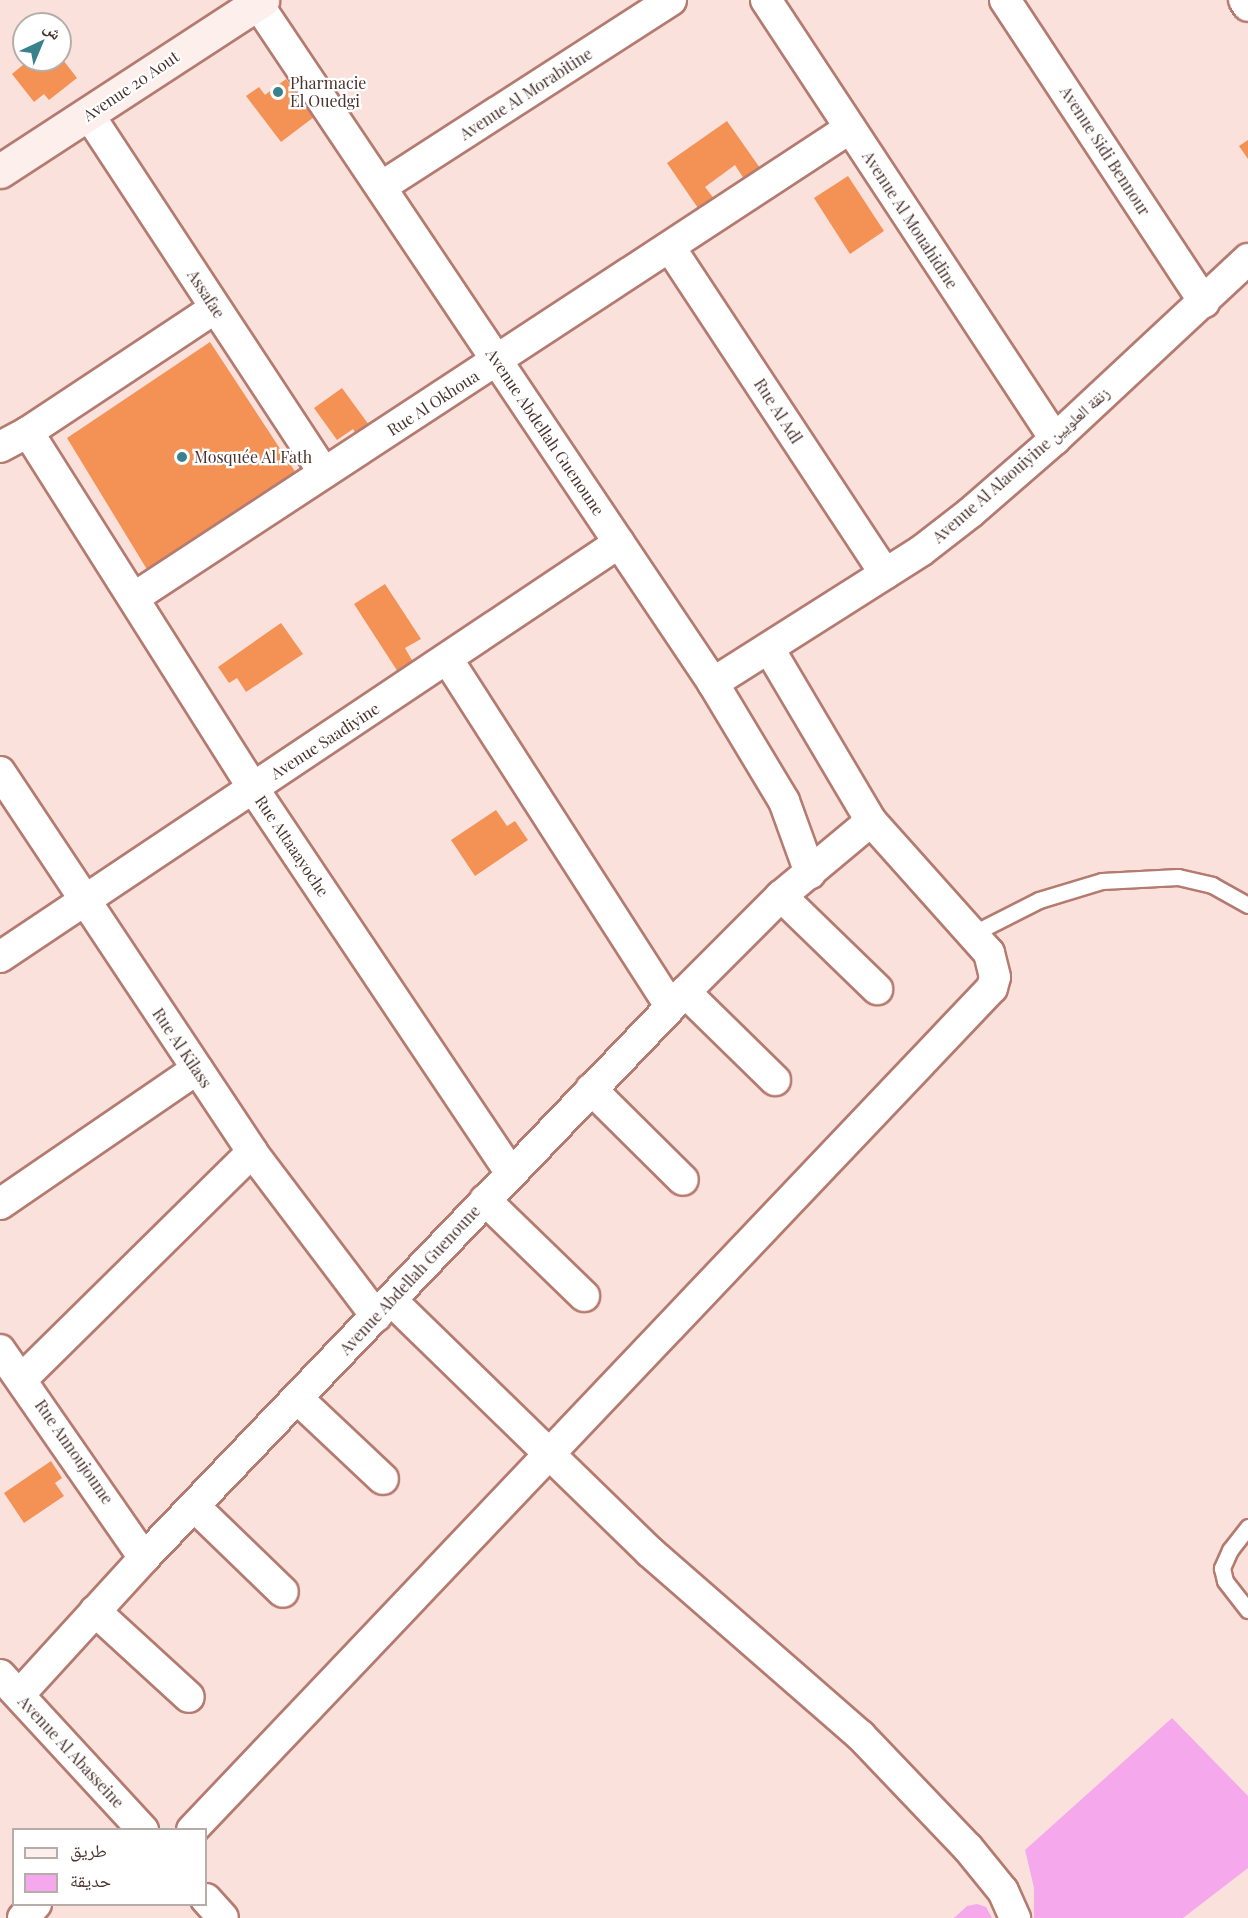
<!DOCTYPE html>
<html>
<head>
<meta charset="utf-8">
<style>
	body { margin:0 }
	#map { position:relative; width:1248px; height:1918px; overflow:hidden; background:#fbe1dc; font-family:"Playfair Display","Noto Naskh Arabic",serif }
	div>[style] { position:absolute }
	[style*='--x'] { left:calc(var(--x)*1px); top:calc(var(--y)*1px); width:calc(var(--w)*1px); rotate:calc(var(--a)*1deg) }
	.green>* { inset:0; background:#f5a8eb }
	.building>* { inset:0; background:#f49255 }
	.roads { filter:drop-shadow(2px 0 #b47b70) drop-shadow(-2px 0 #b47b70) drop-shadow(0 2px #b47b70) drop-shadow(0 -2px #b47b70) }
	.lane>* { height:15px; margin:-7.5px; padding:0 7.5px; transform-origin:7.5px; border-radius:7.5px; background:#fff }
	.street>* { height:30px; margin:-15px; padding:0 15px; transform-origin:15px; border-radius:15px; background:#fff }
	.secondary>* { height:33px; margin:-16.5px; padding:0 16.5px; transform-origin:16.5px; border-radius:16.5px; background:#fdefec }
	.dots>* { width:16px; height:16px; translate:-50% -50%; box-sizing:border-box; border:3px solid #fff; border-radius:50% }
	span { translate:-50% -50%; white-space:nowrap; text-align:center; line-height:1.15; -webkit-text-stroke:4.5px #fff; paint-order:stroke }
	.poi-label { font-size:16px; color:#49312c }
	.left { translate:0 -50%; text-align:left }
	.street-label { font-size:16px; color:#49312c }
	.legend { position:absolute; left:12px; top:1828px; width:195px; height:78px; box-sizing:border-box; background:#fff; border:2px solid #b6adab; margin:0; padding:8px 10px; list-style:none; font-size:18px; color:#49312c }
	.legend li { display:flex; align-items:center; gap:12px; height:30px }
	.legend b { width:30px; border:2px solid #b6adab }
	.north { position:absolute; left:12px; top:12px; width:60px; height:60px; box-sizing:border-box; background:#fff; border:2px solid #b6adab; border-radius:50%; rotate:44deg; font-size:16px; font-weight:700; line-height:24px; text-align:center; color:#49312c }
	.north::after { content:''; display:block; margin:auto; width:21px; height:27px; background:#3b808d; clip-path:polygon(50% 0,100% 100%,50% 72%,0 100%) }
</style>
</head>
<body>
<div id="map">
	<div class="green">
		<div style="clip-path:polygon(1172px 1718px,1248px 1796px,1248px 1868px,1183px 1918px,1034px 1918px,1034px 1888px,1025px 1850px)"></div>
		<div style="clip-path:polygon(977px 1904px,986px 1907px,992px 1918px,954px 1918px,967px 1906px)"></div>
	</div>
	<div class="building">
		<div style="clip-path:polygon(60px 56px,77px 78px,49px 100px,44px 94px,34px 102px,12px 74px,29px 60px,60px 60px)"></div>
		<div style="clip-path:polygon(286px 79px,314px 117px,281px 142px,246px 96px,259px 87px,265px 95px)"></div>
		<div style="clip-path:polygon(727px 121px,760px 168px,744px 179px,735px 165px,705px 187px,715px 200px,700px 211px,667px 163px)"></div>
		<div style="clip-path:polygon(1248px 140px,1248px 159px,1239px 146px)"></div>
		<div style="clip-path:polygon(848px 176px,884px 231px,850px 254px,814px 198px)"></div>
		<div style="clip-path:polygon(210px 342px,298px 476px,151px 576px,67px 438px)"></div>
		<div style="clip-path:polygon(342px 388px,369px 425px,356px 434px,353px 429px,337px 440px,314px 408px)"></div>
		<div style="clip-path:polygon(385px 584px,421px 639px,405px 648px,413px 662px,398px 672px,354px 604px)"></div>
		<div style="clip-path:polygon(281px 623px,303px 654px,246px 692px,237px 678px,229px 683px,218px 667px)"></div>
		<div style="clip-path:polygon(496px 810px,507px 826px,515px 821px,528px 840px,475px 876px,451px 840px)"></div>
		<div style="clip-path:polygon(51px 1461px,62px 1478px,55px 1483px,64px 1496px,24px 1523px,4px 1493px)"></div>
	</div>
	<div class="roads">
		<div class="lane">
			<div style="--x:974;--y:933;--w:73;--a:-26.9"></div>
			<div style="--x:1039;--y:900;--w:66;--a:-16.8"></div>
			<div style="--x:1102;--y:881;--w:76;--a:-3"></div>
			<div style="--x:1178;--y:877;--w:35;--a:13"></div>
			<div style="--x:1212;--y:885;--w:41;--a:29.1"></div>
			<div style="--x:1248;--y:1527;--w:29;--a:128"></div>
			<div style="--x:1230;--y:1550;--w:20;--a:114"></div>
			<div style="--x:1222;--y:1568;--w:13;--a:77"></div>
			<div style="--x:1225;--y:1581;--w:37;--a:52"></div>
		</div>
		<div class="street">
			<div style="--x:766;--y:0;--w:526;--a:56.64"></div>
			<div style="--x:1005;--y:0;--w:362;--a:56.6"></div>
			<div style="--x:1244;--y:0;--w:7;--a:56"></div>
			<div style="--x:257;--y:3;--w:819;--a:56.15"></div>
			<div style="--x:713;--y:683;--w:138;--a:59"></div>
			<div style="--x:784;--y:801;--w:77;--a:70.1"></div>
			<div style="--x:89;--y:115;--w:428;--a:56.7"></div>
			<div style="--x:381;--y:187;--w:345;--a:-32.8"></div>
			<div style="--x:671;--y:249;--w:389;--a:56.6"></div>
			<div style="--x:28;--y:432;--w:224;--a:-33.5"></div>
			<div style="--x:0;--y:447;--w:32;--a:-28"></div>
			<div style="--x:28;--y:432;--w:421;--a:57.7"></div>
			<div style="--x:253;--y:788;--w:462;--a:56.2"></div>
			<div style="--x:135;--y:597;--w:855;--a:-33.26"></div>
			<div style="--x:448;--y:660;--w:412;--a:57.3"></div>
			<div style="--x:713;--y:683;--w:246;--a:-32.4"></div>
			<div style="--x:921;--y:551;--w:62;--a:-37.8"></div>
			<div style="--x:970;--y:513;--w:113;--a:-41"></div>
			<div style="--x:1055;--y:439;--w:264;--a:-43"></div>
			<div style="--x:0;--y:772;--w:456;--a:56.4"></div>
			<div style="--x:252;--y:1152;--w:206;--a:52.9"></div>
			<div style="--x:781;--y:896;--w:134;--a:44.1"></div>
			<div style="--x:0;--y:957;--w:745;--a:-33.78"></div>
			<div style="--x:685;--y:992;--w:126;--a:44.4"></div>
			<div style="--x:591;--y:1089;--w:129;--a:44.7"></div>
			<div style="--x:485;--y:1200;--w:138;--a:44.1"></div>
			<div style="--x:0;--y:1204;--w:239;--a:-34.4"></div>
			<div style="--x:391;--y:1300;--w:361;--a:44.2"></div>
			<div style="--x:650;--y:1552;--w:279;--a:41.1"></div>
			<div style="--x:860;--y:1735;--w:156;--a:46.3"></div>
			<div style="--x:968;--y:1848;--w:55;--a:50.9"></div>
			<div style="--x:1003;--y:1891;--w:30;--a:66"></div>
			<div style="--x:0;--y:1350;--w:253;--a:55.3"></div>
			<div style="--x:23;--y:1378;--w:322;--a:-44.6"></div>
			<div style="--x:297;--y:1398;--w:118;--a:43.3"></div>
			<div style="--x:195;--y:1507;--w:122;--a:44"></div>
			<div style="--x:95;--y:1611;--w:127;--a:42.5"></div>
			<div style="--x:0;--y:1675;--w:211;--a:47.3"></div>
			<div style="--x:19;--y:1695;--w:185;--a:-47.6"></div>
			<div style="--x:144;--y:1558;--w:783;--a:-46.29"></div>
			<div style="--x:685;--y:992;--w:136;--a:-45"></div>
			<div style="--x:781;--y:896;--w:117;--a:-39.8"></div>
			<div style="--x:192;--y:1830;--w:1161;--a:-46.47"></div>
			<div style="--x:992;--y:988;--w:11;--a:-75"></div>
			<div style="--x:995;--y:977;--w:25;--a:-104"></div>
			<div style="--x:989;--y:953;--w:177;--a:-131.8"></div>
			<div style="--x:871;--y:821;--w:199;--a:-120.6"></div>
			<div style="--x:206;--y:1899;--w:25;--a:48"></div>
			<div style="--x:23;--y:1918;--w:19;--a:-47"></div>
		</div>
		<div class="secondary">
			<div style="--x:0;--y:171;--w:313;--a:-33.1"></div>
		</div>
	</div>
	<div class="dots">
		<div style="left:278px;top:92px;background:#3b808d"></div>
		<div style="left:182px;top:457px;background:#3b808d"></div>
	</div>
	<div class="poi-label">
		<span class="left" style="left:290px;top:92px">Pharmacie<br>El Ouedgi</span>
		<span class="left" style="left:194px;top:457px">Mosquée Al Fath</span>
	</div>
	<div class="street-label">
		<span style="left:131px;top:86px;rotate:-34deg">Avenue 20 Aout</span>
		<span style="left:526px;top:94px;rotate:-33deg">Avenue Al Morabitine</span>
		<span style="left:1105px;top:151px;rotate:57deg">Avenue Sidi Bennour</span>
		<span style="left:910px;top:220px;rotate:57deg">Avenue Al Mouahidine</span>
		<span style="left:206px;top:294px;rotate:57deg">Assafae</span>
		<span style="left:433px;top:403px;rotate:-33deg">Rue Al Okhoua</span>
		<span style="left:778px;top:411px;rotate:57deg">Rue Al Adl</span>
		<span style="left:545px;top:432px;rotate:56deg">Avenue Abdellah Guenoune</span>
		<span style="left:1021px;top:465px;rotate:-41deg">Avenue Al Alaouiyine زنقة العلويين</span>
		<span style="left:325px;top:741px;rotate:-33deg">Avenue Saadiyine</span>
		<span style="left:292px;top:846px;rotate:56deg">Rue Attaaayoche</span>
		<span style="left:182px;top:1048px;rotate:56deg">Rue Al Kilass</span>
		<span style="left:410px;top:1280px;rotate:-47deg">Avenue Abdellah Guenoune</span>
		<span style="left:74px;top:1452px;rotate:55deg">Rue Annoujoume</span>
		<span style="left:71px;top:1752px;rotate:47deg">Avenue Al Abasseine</span>
	</div>
	<ul class="legend">
	<li><b style="height:8px;background:#fdefec"></b>طريق</li>
	<li><b style="height:16px;background:#f5a8eb"></b>حديقة</li>
	</ul>
	<div class="north">ش</div>
</div>
</body>
</html>
